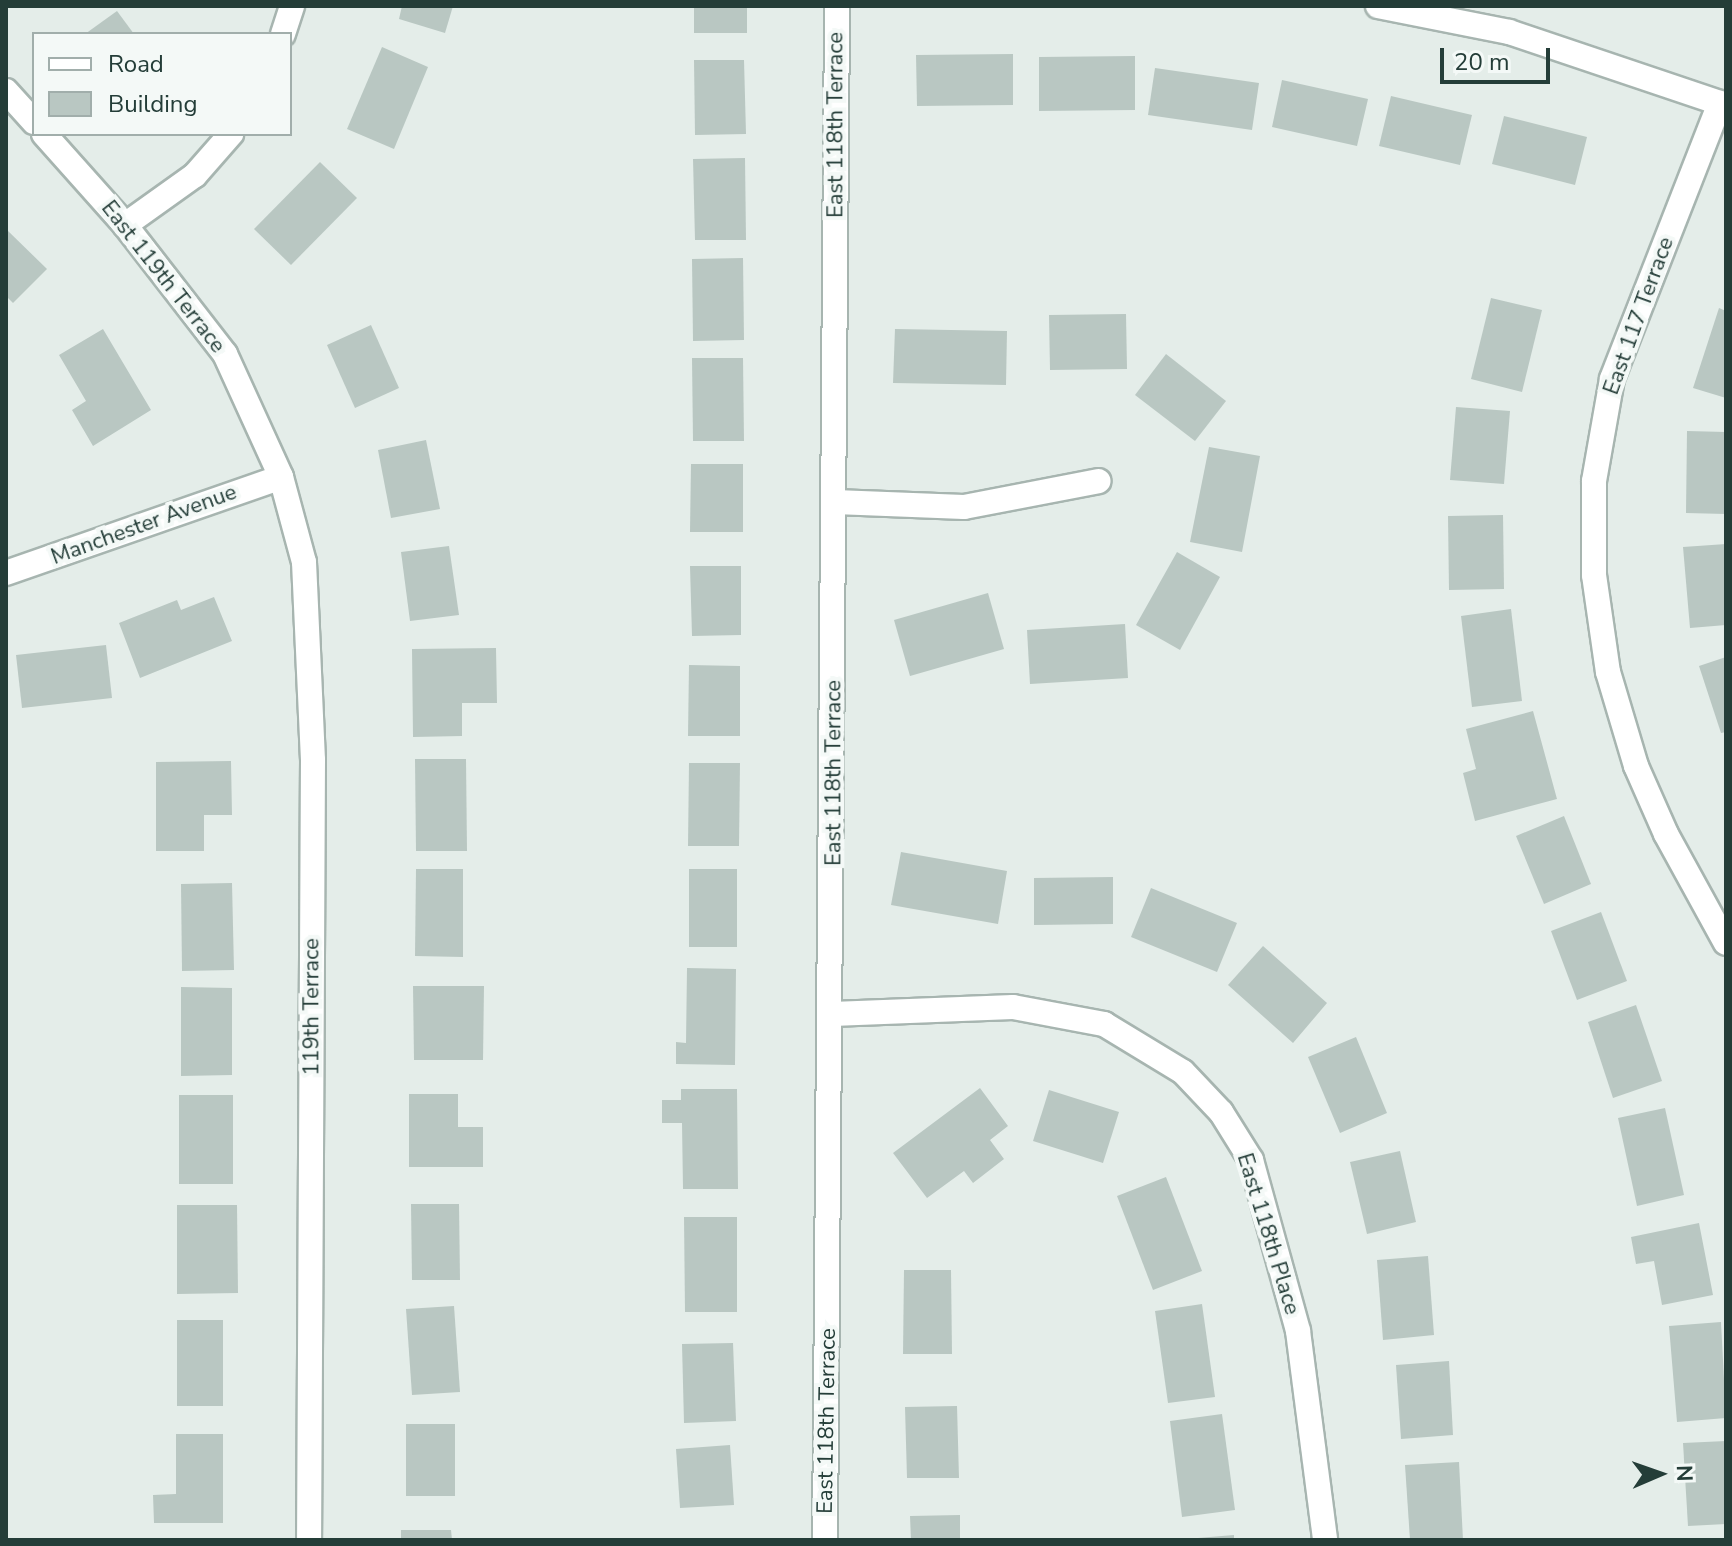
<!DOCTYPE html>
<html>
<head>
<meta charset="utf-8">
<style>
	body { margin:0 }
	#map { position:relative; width:1732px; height:1546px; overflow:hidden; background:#e4ede9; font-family:"Nunito Sans",sans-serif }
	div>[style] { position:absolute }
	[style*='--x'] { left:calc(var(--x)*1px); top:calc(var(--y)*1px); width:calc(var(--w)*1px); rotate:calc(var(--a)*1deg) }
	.building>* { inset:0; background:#b9c7c2 }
	.roads { filter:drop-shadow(2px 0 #a7b5b0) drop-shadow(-2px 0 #a7b5b0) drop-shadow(0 2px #a7b5b0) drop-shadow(0 -2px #a7b5b0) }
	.minor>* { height:24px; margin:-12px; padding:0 12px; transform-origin:12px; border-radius:12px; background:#fff }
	span { translate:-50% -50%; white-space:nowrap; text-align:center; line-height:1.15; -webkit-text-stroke:8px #f4f9f7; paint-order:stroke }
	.street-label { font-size:22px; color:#243d38 }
	.frame { position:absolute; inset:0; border:8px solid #243d38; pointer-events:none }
	.legend { position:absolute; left:32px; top:32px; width:260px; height:104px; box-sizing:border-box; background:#f4f9f7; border:2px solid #a1aeab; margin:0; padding:10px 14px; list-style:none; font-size:24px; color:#243d38 }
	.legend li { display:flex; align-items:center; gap:16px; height:40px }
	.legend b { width:40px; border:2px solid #a1aeab }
	.north { position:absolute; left:1620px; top:1434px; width:80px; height:80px; -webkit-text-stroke:6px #f4f9f7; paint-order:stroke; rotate:88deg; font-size:22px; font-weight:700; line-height:32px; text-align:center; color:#243d38 }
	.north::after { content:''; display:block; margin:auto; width:28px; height:36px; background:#243d38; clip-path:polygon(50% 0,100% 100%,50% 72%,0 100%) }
	.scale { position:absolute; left:1440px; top:48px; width:110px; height:36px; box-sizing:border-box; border:4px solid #243d38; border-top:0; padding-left:10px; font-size:24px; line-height:28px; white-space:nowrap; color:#243d38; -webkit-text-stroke:6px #f4f9f7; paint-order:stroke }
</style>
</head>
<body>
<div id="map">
	<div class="building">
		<div style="clip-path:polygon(402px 6px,453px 6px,445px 33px,399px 19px)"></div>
		<div style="clip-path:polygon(694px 6px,747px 6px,747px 33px,694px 33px)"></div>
		<div style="clip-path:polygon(117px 11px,134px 34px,85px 34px)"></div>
		<div style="clip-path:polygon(382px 47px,428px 67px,394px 149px,347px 129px)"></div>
		<div style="clip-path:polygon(1013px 54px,1013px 105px,917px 106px,916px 55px)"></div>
		<div style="clip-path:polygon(1135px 56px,1135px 110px,1039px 111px,1039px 57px)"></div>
		<div style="clip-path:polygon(694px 60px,744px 60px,746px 134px,695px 135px)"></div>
		<div style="clip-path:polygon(1155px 68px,1259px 83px,1252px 130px,1148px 115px)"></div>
		<div style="clip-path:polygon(1282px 80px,1368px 99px,1357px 146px,1272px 127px)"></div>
		<div style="clip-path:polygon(1391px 96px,1472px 115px,1460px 165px,1379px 146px)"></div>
		<div style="clip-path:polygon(1504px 116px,1587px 137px,1575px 185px,1492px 164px)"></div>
		<div style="clip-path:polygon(745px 158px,746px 240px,695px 240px,693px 159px)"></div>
		<div style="clip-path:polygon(320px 162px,357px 198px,291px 265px,254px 229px)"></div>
		<div style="clip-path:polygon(6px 229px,47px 269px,13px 303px,6px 296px)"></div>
		<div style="clip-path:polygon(743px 258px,744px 340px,693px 341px,692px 259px)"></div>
		<div style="clip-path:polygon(1491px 298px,1542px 310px,1522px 392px,1471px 379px)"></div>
		<div style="clip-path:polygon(1719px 308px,1726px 311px,1726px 398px,1693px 388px)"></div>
		<div style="clip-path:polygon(1126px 314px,1127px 369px,1050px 370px,1049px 315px)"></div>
		<div style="clip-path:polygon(371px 325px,399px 388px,355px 408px,327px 345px)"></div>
		<div style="clip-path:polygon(103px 329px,151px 410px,93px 446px,72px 410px,86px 401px,59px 355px)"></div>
		<div style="clip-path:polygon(895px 329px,1007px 331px,1006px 385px,893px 383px)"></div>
		<div style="clip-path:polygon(1166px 354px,1226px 401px,1195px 441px,1135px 395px)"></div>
		<div style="clip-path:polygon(692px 358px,743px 358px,744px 441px,693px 441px)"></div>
		<div style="clip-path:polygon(1456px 407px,1510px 411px,1504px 484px,1450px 480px)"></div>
		<div style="clip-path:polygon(1687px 431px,1726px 432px,1726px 514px,1686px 513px)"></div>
		<div style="clip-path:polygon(426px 440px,440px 509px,391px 518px,378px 450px)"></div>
		<div style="clip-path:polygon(1209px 447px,1260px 456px,1242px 552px,1190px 542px)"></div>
		<div style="clip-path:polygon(691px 464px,743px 464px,743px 532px,690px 532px)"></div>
		<div style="clip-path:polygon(1503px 515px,1504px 589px,1449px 590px,1448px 516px)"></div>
		<div style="clip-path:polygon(1726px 544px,1726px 625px,1690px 628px,1683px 547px)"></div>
		<div style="clip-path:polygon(449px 546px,459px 615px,410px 621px,401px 552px)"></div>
		<div style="clip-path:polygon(1177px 552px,1220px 577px,1180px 650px,1136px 625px)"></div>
		<div style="clip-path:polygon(690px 566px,741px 566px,741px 635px,692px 636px)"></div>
		<div style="clip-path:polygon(988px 593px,1004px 649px,910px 676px,894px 620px)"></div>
		<div style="clip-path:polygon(214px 597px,232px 641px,140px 678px,119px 623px,177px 600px,181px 610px)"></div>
		<div style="clip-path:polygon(1511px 609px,1522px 701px,1472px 707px,1461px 616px)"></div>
		<div style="clip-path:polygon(1125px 624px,1128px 678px,1030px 684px,1027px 630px)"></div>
		<div style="clip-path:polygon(106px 645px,112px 698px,22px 708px,16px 655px)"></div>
		<div style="clip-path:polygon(496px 648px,497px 703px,462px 703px,462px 736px,413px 737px,412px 649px)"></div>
		<div style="clip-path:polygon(1726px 657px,1726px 732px,1721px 733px,1699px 666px)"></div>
		<div style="clip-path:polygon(689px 665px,740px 666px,740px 736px,688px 736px)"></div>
		<div style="clip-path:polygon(1533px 711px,1557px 799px,1475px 821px,1463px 773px,1476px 769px,1466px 729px)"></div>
		<div style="clip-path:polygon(415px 759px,466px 759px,467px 851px,416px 851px)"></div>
		<div style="clip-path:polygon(231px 761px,232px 815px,204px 815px,204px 851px,156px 851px,156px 762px)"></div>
		<div style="clip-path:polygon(689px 763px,740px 763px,739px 846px,688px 846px)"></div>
		<div style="clip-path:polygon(1564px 816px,1591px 884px,1544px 904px,1516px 836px)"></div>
		<div style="clip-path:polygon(901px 852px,1007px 871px,998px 924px,891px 905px)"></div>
		<div style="clip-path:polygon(416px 869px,463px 869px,463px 957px,415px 956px)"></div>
		<div style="clip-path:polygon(689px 869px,737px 869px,737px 947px,689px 947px)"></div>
		<div style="clip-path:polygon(1113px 877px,1113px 924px,1034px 925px,1034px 878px)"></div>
		<div style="clip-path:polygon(232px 883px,234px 970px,182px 971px,181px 884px)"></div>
		<div style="clip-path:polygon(1151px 888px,1237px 923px,1217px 972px,1131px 937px)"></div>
		<div style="clip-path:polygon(1601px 912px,1627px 981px,1577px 1000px,1551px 931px)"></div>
		<div style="clip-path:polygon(1263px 946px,1327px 1003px,1293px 1043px,1228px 985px)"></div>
		<div style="clip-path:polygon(687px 968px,736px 969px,735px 1065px,676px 1064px,676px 1042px,686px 1043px)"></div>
		<div style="clip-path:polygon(413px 986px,484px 986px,483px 1060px,414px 1060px)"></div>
		<div style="clip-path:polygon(181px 987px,232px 988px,232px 1075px,181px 1076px)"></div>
		<div style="clip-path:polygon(1636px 1005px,1662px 1081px,1613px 1098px,1588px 1022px)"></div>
		<div style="clip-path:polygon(1356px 1037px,1387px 1113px,1340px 1133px,1308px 1057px)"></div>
		<div style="clip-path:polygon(980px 1088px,1008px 1126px,990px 1140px,1004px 1159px,973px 1183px,964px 1171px,927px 1198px,893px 1153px)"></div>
		<div style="clip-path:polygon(681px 1089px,737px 1089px,738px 1189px,683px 1189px,682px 1123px,662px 1123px,662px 1100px,681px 1100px)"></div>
		<div style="clip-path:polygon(1049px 1090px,1119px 1112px,1103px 1163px,1033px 1141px)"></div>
		<div style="clip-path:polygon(409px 1094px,458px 1094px,458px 1127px,483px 1127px,483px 1167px,409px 1167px)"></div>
		<div style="clip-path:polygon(179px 1095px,233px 1095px,233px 1184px,179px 1184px)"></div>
		<div style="clip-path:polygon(1665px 1108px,1684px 1195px,1637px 1206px,1618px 1118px)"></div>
		<div style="clip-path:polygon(1400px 1151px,1416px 1222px,1367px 1234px,1350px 1162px)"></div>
		<div style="clip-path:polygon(1166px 1177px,1202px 1271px,1153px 1290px,1117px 1196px)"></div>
		<div style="clip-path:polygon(411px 1204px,459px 1204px,460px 1280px,412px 1280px)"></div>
		<div style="clip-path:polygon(177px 1205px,237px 1205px,238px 1293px,177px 1294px)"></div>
		<div style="clip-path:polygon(684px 1217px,737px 1217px,737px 1312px,685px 1312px)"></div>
		<div style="clip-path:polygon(1699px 1223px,1713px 1295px,1662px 1305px,1654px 1261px,1636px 1264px,1631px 1237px)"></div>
		<div style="clip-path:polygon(1428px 1256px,1434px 1335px,1383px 1340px,1377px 1260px)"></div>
		<div style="clip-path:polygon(904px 1270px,951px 1270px,952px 1354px,903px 1354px)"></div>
		<div style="clip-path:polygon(1202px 1304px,1215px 1397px,1168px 1403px,1155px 1311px)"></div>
		<div style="clip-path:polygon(454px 1306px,460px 1392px,412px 1395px,406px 1309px)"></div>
		<div style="clip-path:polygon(177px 1320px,223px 1320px,223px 1406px,177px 1406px)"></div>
		<div style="clip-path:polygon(1721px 1322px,1726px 1418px,1677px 1422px,1669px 1326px)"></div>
		<div style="clip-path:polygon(733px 1343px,736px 1421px,684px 1423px,682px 1344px)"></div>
		<div style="clip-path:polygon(1449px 1361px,1453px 1435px,1401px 1439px,1396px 1365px)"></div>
		<div style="clip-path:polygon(957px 1406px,959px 1478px,907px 1478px,905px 1407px)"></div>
		<div style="clip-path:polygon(1222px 1414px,1235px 1510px,1182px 1517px,1170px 1421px)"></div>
		<div style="clip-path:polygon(406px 1424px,455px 1424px,455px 1496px,406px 1496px)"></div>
		<div style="clip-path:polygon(176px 1434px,223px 1434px,223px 1523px,154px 1523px,153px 1495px,176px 1494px)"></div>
		<div style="clip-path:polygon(1726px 1441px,1726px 1524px,1688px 1526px,1683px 1443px)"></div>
		<div style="clip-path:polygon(730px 1445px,734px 1505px,680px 1508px,676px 1449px)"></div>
		<div style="clip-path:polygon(1459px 1462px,1463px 1540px,1410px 1540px,1405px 1465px)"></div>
		<div style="clip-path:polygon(960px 1515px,960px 1540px,911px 1540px,910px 1516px)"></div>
		<div style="clip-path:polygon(401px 1530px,451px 1530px,452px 1540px,401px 1540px)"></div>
		<div style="clip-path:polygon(1234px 1535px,1234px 1540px,1198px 1540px,1198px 1538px)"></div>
	</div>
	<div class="roads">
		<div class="minor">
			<div style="--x:1378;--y:6;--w:134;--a:11.2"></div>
			<div style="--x:1509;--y:32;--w:229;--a:18.6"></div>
			<div style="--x:283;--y:34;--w:29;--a:-72"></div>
			<div style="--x:6;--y:91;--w:42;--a:47.9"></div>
			<div style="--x:1720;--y:103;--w:296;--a:111.4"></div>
			<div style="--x:1612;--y:379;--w:104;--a:100"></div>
			<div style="--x:1594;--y:481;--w:94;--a:90"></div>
			<div style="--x:1594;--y:575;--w:98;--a:81.8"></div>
			<div style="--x:1608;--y:672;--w:98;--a:73.4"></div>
			<div style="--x:1636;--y:766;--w:74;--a:66.2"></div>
			<div style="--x:1666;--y:834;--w:124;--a:61.2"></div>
			<div style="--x:44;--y:134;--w:122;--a:48.3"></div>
			<div style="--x:125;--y:225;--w:163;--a:52.2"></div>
			<div style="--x:225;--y:354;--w:135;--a:65.5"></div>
			<div style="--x:281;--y:477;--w:88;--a:74.9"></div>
			<div style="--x:304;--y:562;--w:198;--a:87.4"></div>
			<div style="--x:313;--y:760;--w:780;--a:90.29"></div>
			<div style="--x:125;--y:225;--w:86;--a:-35.5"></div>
			<div style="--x:195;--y:175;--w:55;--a:-48.7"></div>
			<div style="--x:835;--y:502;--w:129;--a:2.2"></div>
			<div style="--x:964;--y:507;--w:137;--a:-10.9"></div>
			<div style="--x:6;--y:573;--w:291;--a:-19.2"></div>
			<div style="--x:832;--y:1014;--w:181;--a:-2.2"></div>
			<div style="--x:1013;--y:1007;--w:93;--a:10.6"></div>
			<div style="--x:1104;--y:1024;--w:92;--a:31.3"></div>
			<div style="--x:1183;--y:1072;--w:55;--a:46.5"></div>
			<div style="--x:1221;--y:1112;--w:57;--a:58"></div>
			<div style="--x:1251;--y:1160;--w:177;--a:74.6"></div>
			<div style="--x:1298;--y:1331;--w:211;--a:82.6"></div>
			<div style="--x:825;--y:1540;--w:1534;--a:-89.55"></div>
		</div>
	</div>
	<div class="street-label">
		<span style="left:836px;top:125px;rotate:-90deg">East 118th Terrace</span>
		<span style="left:163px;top:277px;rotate:52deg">East 119th Terrace</span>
		<span style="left:1639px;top:316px;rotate:-70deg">East 117 Terrace</span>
		<span style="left:144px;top:525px;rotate:-20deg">Manchester Avenue</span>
		<span style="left:834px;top:773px;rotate:-90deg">East 118th Terrace</span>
		<span style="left:312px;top:1007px;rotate:-90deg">119th Terrace</span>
		<span style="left:1268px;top:1234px;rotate:73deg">East 118th Place</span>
		<span style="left:827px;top:1421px;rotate:-89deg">East 118th Terrace</span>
	</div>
	<div class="frame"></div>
	<ul class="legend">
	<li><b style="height:10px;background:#fff"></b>Road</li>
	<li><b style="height:22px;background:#b9c7c2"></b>Building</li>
	</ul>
	<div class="north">N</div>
	<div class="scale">20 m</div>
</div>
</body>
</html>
